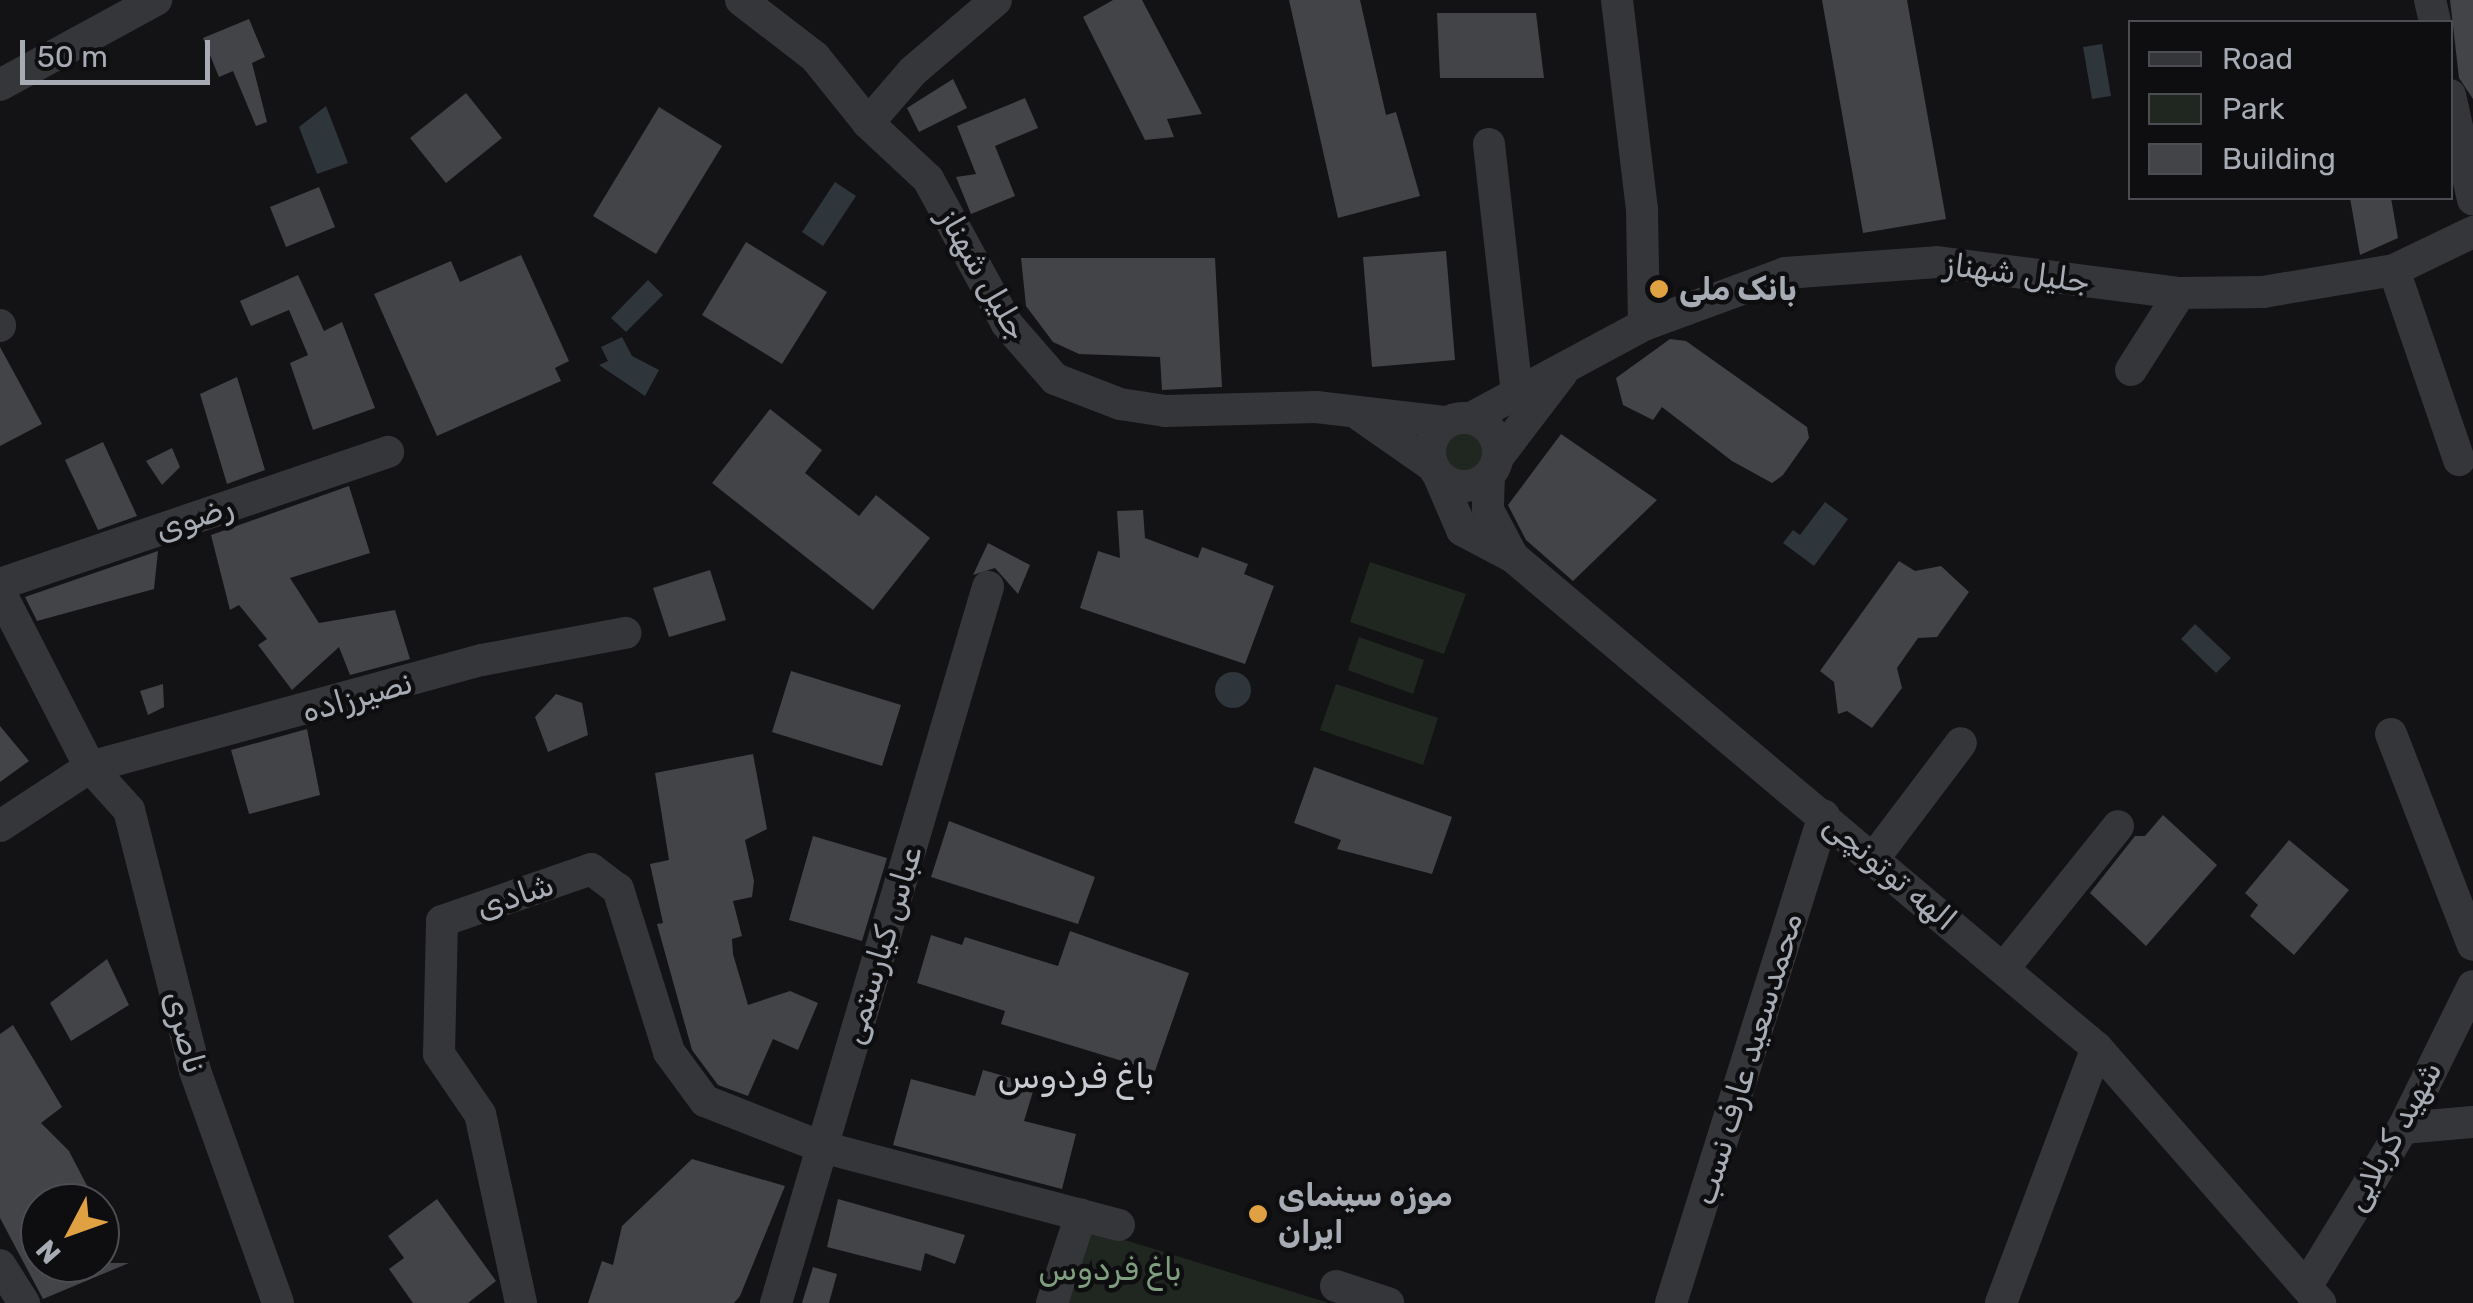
<!DOCTYPE html>
<html>
<head>
<meta charset="utf-8">
<style>
	body { margin:0 }
	#map { position:relative; width:2473px; height:1303px; overflow:hidden; background:#131315; font-family:Rubik,Vazirmatn,sans-serif }
	div>[style] { position:absolute }
	[style*='--x'] { left:calc(var(--x)*1px); top:calc(var(--y)*1px); width:calc(var(--w)*1px); rotate:calc(var(--a)*1deg) }
	.green>* { inset:0; background:#202720 }
	.round { border-radius:50% }
	.water>* { inset:0; background:#2e363c }
	.building>* { inset:0; background:#424448 }
	.minor>* { height:32px; margin:-16px; padding:0 16px; transform-origin:16px; border-radius:16px; background:#353639 }
	.minor>.ring { margin:-16px; padding:0; box-sizing:content-box; background:none; border:32px solid #353639; border-radius:50% }
	.dots>* { width:28px; height:28px; translate:-50% -50%; box-sizing:border-box; border:5px solid #0e0e10; border-radius:50% }
	span { translate:-50% -50%; white-space:nowrap; text-align:center; line-height:1.15; -webkit-text-stroke:9px #0e0e10; paint-order:stroke }
	.street-label { font-size:32px; color:#a6abb4 }
	.poi-label { font-size:32px; color:#a6abb4; font-weight:700 }
	.left { translate:0 -50%; text-align:left }
	.park-label { font-size:32px; color:#7f9d7f }
	.neighbourhood-label { font-size:35px; color:#c7cad0 }
	.legend { position:absolute; left:2128px; top:20px; width:325px; height:180px; box-sizing:border-box; background:#0e0e10; border:2px solid #4b4d52; margin:0; padding:12px 18px; list-style:none; font-size:30px; color:#a6abb4 }
	.legend li { display:flex; align-items:center; gap:20px; height:50px }
	.legend b { width:50px; border:2px solid #4b4d52 }
	.north { position:absolute; left:20px; top:1183px; width:100px; height:100px; box-sizing:border-box; background:#0e0e10; border:2px solid #4b4d52; border-radius:50%; rotate:229deg; font-size:28px; font-weight:700; line-height:40px; text-align:center; color:#a6abb4 }
	.north::after { content:''; display:block; margin:auto; width:35px; height:45px; background:#dfa141; clip-path:polygon(50% 0,100% 100%,50% 72%,0 100%) }
	.scale { position:absolute; left:20px; top:40px; width:190px; height:45px; box-sizing:border-box; border:5px solid #a6abb4; border-top:0; padding-left:12px; font-size:30px; line-height:35px; white-space:nowrap; color:#a6abb4; -webkit-text-stroke:8px #0e0e10; paint-order:stroke }
</style>
</head>
<body>
<div id="map">
	<div class="green">
		<div class="round" style="left:1438px;top:425px;width:52px;height:52px"></div>
		<div style="clip-path:polygon(1370px 562px,1466px 594px,1444px 654px,1350px 622px)"></div>
		<div style="clip-path:polygon(1359px 637px,1424px 660px,1413px 694px,1348px 670px)"></div>
		<div style="clip-path:polygon(1336px 684px,1438px 718px,1423px 765px,1320px 730px)"></div>
		<div style="clip-path:polygon(1086px 1228px,1329px 1303px,1065px 1303px)"></div>
	</div>
	<div class="water">
		<div style="clip-path:polygon(2102px 44px,2111px 96px,2092px 99px,2083px 47px)"></div>
		<div style="clip-path:polygon(326px 106px,348px 163px,317px 174px,299px 127px)"></div>
		<div style="clip-path:polygon(835px 182px,856px 196px,823px 246px,802px 232px)"></div>
		<div style="clip-path:polygon(648px 280px,663px 295px,626px 332px,611px 318px)"></div>
		<div style="clip-path:polygon(622px 337px,632px 356px,659px 370px,645px 396px,599px 365px,608px 361px,601px 347px)"></div>
		<div style="clip-path:polygon(1825px 502px,1848px 519px,1814px 566px,1783px 543px,1793px 530px,1800px 535px)"></div>
		<div style="clip-path:polygon(2195px 624px,2231px 658px,2216px 673px,2181px 639px)"></div>
		<div class="round" style="left:1215px;top:672px;width:36px;height:36px"></div>
	</div>
	<div class="building">
		<div style="clip-path:polygon(1113px 0,1142px 0,1202px 114px,1167px 119px,1174px 137px,1145px 140px,1083px 17px)"></div>
		<div style="clip-path:polygon(1289px 0,1360px 0,1386px 115px,1396px 112px,1420px 196px,1338px 218px)"></div>
		<div style="clip-path:polygon(1822px 0,1907px 0,1946px 219px,1863px 233px)"></div>
		<div style="clip-path:polygon(2450px 0,2473px 0,2473px 99px,2459px 78px)"></div>
		<div style="clip-path:polygon(1437px 13px,1536px 13px,1544px 78px,1440px 78px)"></div>
		<div style="clip-path:polygon(249px 19px,265px 57px,252px 63px,267px 122px,256px 126px,233px 71px,219px 77px,203px 38px)"></div>
		<div style="clip-path:polygon(953px 79px,967px 108px,919px 132px,907px 108px)"></div>
		<div style="clip-path:polygon(466px 93px,502px 138px,446px 183px,410px 138px)"></div>
		<div style="clip-path:polygon(1025px 98px,1038px 128px,995px 146px,1015px 196px,971px 214px,956px 177px,976px 174px,957px 126px)"></div>
		<div style="clip-path:polygon(659px 107px,722px 146px,656px 254px,593px 216px)"></div>
		<div style="clip-path:polygon(319px 187px,335px 227px,286px 247px,270px 207px)"></div>
		<div style="clip-path:polygon(2350px 198px,2391px 198px,2398px 238px,2360px 255px)"></div>
		<div style="clip-path:polygon(746px 242px,827px 292px,782px 364px,702px 315px)"></div>
		<div style="clip-path:polygon(1446px 251px,1455px 360px,1372px 367px,1363px 257px)"></div>
		<div style="clip-path:polygon(521px 255px,569px 361px,555px 368px,561px 381px,437px 436px,374px 294px,451px 261px,460px 282px)"></div>
		<div style="clip-path:polygon(1021px 258px,1215px 258px,1222px 387px,1162px 390px,1160px 357px,1079px 354px,1053px 342px,1026px 306px)"></div>
		<div style="clip-path:polygon(298px 275px,324px 331px,342px 322px,375px 408px,313px 430px,290px 363px,308px 355px,289px 310px,251px 326px,240px 301px)"></div>
		<div style="clip-path:polygon(1670px 339px,1686px 341px,1807px 427px,1809px 438px,1783px 475px,1772px 483px,1732px 461px,1662px 407px,1653px 420px,1623px 405px,1616px 378px)"></div>
		<div style="clip-path:polygon(0 347px,42px 424px,0 446px)"></div>
		<div style="clip-path:polygon(237px 377px,265px 470px,227px 484px,200px 394px)"></div>
		<div style="clip-path:polygon(770px 409px,822px 450px,805px 473px,859px 516px,876px 495px,930px 538px,873px 610px,712px 483px)"></div>
		<div style="clip-path:polygon(1561px 434px,1657px 500px,1573px 581px,1526px 540px,1508px 505px)"></div>
		<div style="clip-path:polygon(103px 442px,137px 516px,98px 530px,65px 460px)"></div>
		<div style="clip-path:polygon(172px 448px,180px 467px,162px 485px,146px 461px)"></div>
		<div style="clip-path:polygon(349px 486px,370px 553px,290px 578px,319px 623px,395px 610px,410px 659px,350px 675px,339px 647px,292px 690px,258px 645px,267px 639px,239px 605px,230px 610px,211px 535px)"></div>
		<div style="clip-path:polygon(1143px 510px,1145px 538px,1198px 558px,1202px 547px,1248px 564px,1244px 574px,1274px 586px,1245px 664px,1080px 608px,1098px 551px,1120px 558px,1117px 511px)"></div>
		<div style="clip-path:polygon(988px 543px,1030px 565px,1018px 594px,995px 568px,973px 575px)"></div>
		<div style="clip-path:polygon(158px 551px,154px 589px,37px 621px,25px 597px)"></div>
		<div style="clip-path:polygon(1899px 561px,1915px 571px,1941px 566px,1969px 592px,1937px 637px,1918px 638px,1897px 668px,1902px 688px,1872px 728px,1847px 711px,1838px 714px,1834px 682px,1820px 671px)"></div>
		<div style="clip-path:polygon(710px 570px,726px 620px,669px 637px,653px 588px)"></div>
		<div style="clip-path:polygon(791px 671px,901px 705px,882px 766px,772px 732px)"></div>
		<div style="clip-path:polygon(163px 684px,164px 707px,148px 715px,140px 691px)"></div>
		<div style="clip-path:polygon(556px 694px,582px 703px,588px 735px,548px 752px,535px 717px)"></div>
		<div style="clip-path:polygon(0 726px,29px 761px,0 782px)"></div>
		<div style="clip-path:polygon(307px 729px,320px 795px,249px 814px,231px 750px)"></div>
		<div style="clip-path:polygon(753px 754px,767px 829px,745px 840px,754px 881px,752px 897px,733px 901px,742px 936px,732px 939px,733px 954px,748px 1005px,790px 991px,818px 1003px,798px 1050px,773px 1039px,748px 1096px,718px 1085px,692px 1050px,657px 924px,663px 923px,650px 864px,669px 860px,655px 773px)"></div>
		<div style="clip-path:polygon(1314px 767px,1452px 817px,1432px 874px,1337px 849px,1341px 840px,1294px 823px)"></div>
		<div style="clip-path:polygon(2163px 815px,2217px 865px,2146px 946px,2090px 893px,2135px 836px,2145px 836px)"></div>
		<div style="clip-path:polygon(949px 821px,1095px 877px,1078px 924px,931px 877px)"></div>
		<div style="clip-path:polygon(813px 836px,887px 858px,862px 941px,789px 920px)"></div>
		<div style="clip-path:polygon(2289px 840px,2349px 890px,2294px 955px,2250px 916px,2258px 905px,2245px 893px)"></div>
		<div style="clip-path:polygon(1070px 931px,1189px 973px,1155px 1071px,1001px 1024px,1005px 1011px,917px 983px,931px 935px,962px 945px,965px 937px,1058px 966px)"></div>
		<div style="clip-path:polygon(107px 959px,129px 1005px,71px 1041px,50px 1003px)"></div>
		<div style="clip-path:polygon(13px 1025px,62px 1107px,41px 1123px,69px 1151px,96px 1203px,40px 1203px,40px 1263px,129px 1263px,43px 1299px,0 1218px,0 1034px)"></div>
		<div style="clip-path:polygon(983px 1070px,1035px 1085px,1024px 1121px,1076px 1134px,1062px 1189px,893px 1145px,911px 1079px,975px 1096px)"></div>
		<div style="clip-path:polygon(692px 1159px,785px 1186px,740px 1296px,734px 1303px,588px 1303px,602px 1261px,613px 1265px,622px 1226px)"></div>
		<div style="clip-path:polygon(437px 1199px,496px 1281px,468px 1303px,413px 1303px,389px 1269px,404px 1258px,388px 1236px)"></div>
		<div style="clip-path:polygon(838px 1199px,965px 1235px,955px 1264px,925px 1253px,921px 1271px,827px 1247px)"></div>
		<div style="clip-path:polygon(813px 1267px,837px 1274px,829px 1303px,802px 1303px)"></div>
	</div>
	<div class="minor">
		<div style="--x:741;--y:0;--w:93;--a:37.6"></div>
		<div style="--x:815;--y:57;--w:85;--a:51.2"></div>
		<div style="--x:868;--y:123;--w:82;--a:43"></div>
		<div style="--x:928;--y:179;--w:165;--a:61.4"></div>
		<div style="--x:1007;--y:324;--w:73;--a:48.9"></div>
		<div style="--x:1055;--y:379;--w:70;--a:21"></div>
		<div style="--x:1120;--y:404;--w:46;--a:8.8"></div>
		<div style="--x:1165;--y:411;--w:151;--a:-1.5"></div>
		<div style="--x:1316;--y:407;--w:131;--a:6.6"></div>
		<div style="--x:1617;--y:0;--w:211;--a:83.2"></div>
		<div style="--x:1642;--y:210;--w:115;--a:89"></div>
		<div style="--x:2430;--y:0;--w:23;--a:77"></div>
		<div style="--x:0;--y:85;--w:178;--a:-28.6"></div>
		<div style="--x:2450;--y:95;--w:107;--a:77.6"></div>
		<div style="--x:868;--y:123;--w:69;--a:-49.1"></div>
		<div style="--x:913;--y:71;--w:109;--a:-40.5"></div>
		<div style="--x:1489;--y:144;--w:250;--a:83.6"></div>
		<div style="--x:2394;--y:270;--w:201;--a:71.1"></div>
		<div style="--x:0;--y:325;--w:1;--a:90"></div>
		<div style="--x:2131;--y:370;--w:91;--a:-57.5"></div>
		<div style="--x:1355;--y:412;--w:93;--a:34.9"></div>
		<div class="ring" style="left:1430px;top:418px;width:36px;height:36px"></div>
		<div style="--x:1471;--y:418;--w:196;--a:-28.3"></div>
		<div style="--x:1644;--y:325;--w:150;--a:-20.2"></div>
		<div style="--x:1785;--y:273;--w:152;--a:-4.1"></div>
		<div style="--x:1937;--y:262;--w:245;--a:7.3"></div>
		<div style="--x:2180;--y:293;--w:83;--a:-0.7"></div>
		<div style="--x:2263;--y:292;--w:133;--a:-9.5"></div>
		<div style="--x:2394;--y:270;--w:88;--a:-25.7"></div>
		<div style="--x:1498;--y:457;--w:106;--a:-52.7"></div>
		<div style="--x:1438;--y:474;--w:61;--a:66.8"></div>
		<div style="--x:1462;--y:530;--w:58;--a:27.9"></div>
		<div style="--x:1513;--y:557;--w:763;--a:40.06"></div>
		<div style="--x:2097;--y:1048;--w:339;--a:48.8"></div>
		<div style="--x:1489;--y:475;--w:35;--a:92"></div>
		<div style="--x:1488;--y:510;--w:53;--a:62"></div>
		<div style="--x:0;--y:584;--w:410;--a:-18.8"></div>
		<div style="--x:0;--y:592;--w:197;--a:62.8"></div>
		<div style="--x:90;--y:767;--w:58;--a:47.8"></div>
		<div style="--x:129;--y:810;--w:269;--a:75.8"></div>
		<div style="--x:195;--y:1071;--w:246;--a:70.3"></div>
		<div style="--x:2391;--y:734;--w:226;--a:68.8"></div>
		<div style="--x:0;--y:826;--w:108;--a:-33.2"></div>
		<div style="--x:90;--y:767;--w:406;--a:-15.3"></div>
		<div style="--x:482;--y:660;--w:146;--a:-10.7"></div>
		<div style="--x:1874;--y:858;--w:144;--a:-52.9"></div>
		<div style="--x:2004;--y:968;--w:182;--a:-51.2"></div>
		<div style="--x:2403;--y:1128;--w:70;--a:-4.9"></div>
		<div style="--x:0;--y:1265;--w:45;--a:57.7"></div>
		<div style="--x:2309;--y:1282;--w:180;--a:-58.6"></div>
		<div style="--x:2403;--y:1128;--w:158;--a:-63.8"></div>
		<div style="--x:1336;--y:1286;--w:55;--a:18.1"></div>
		<div style="--x:521;--y:1303;--w:193;--a:-102.2"></div>
		<div style="--x:480;--y:1114;--w:73;--a:-124.3"></div>
		<div style="--x:439;--y:1054;--w:133;--a:-88.7"></div>
		<div style="--x:442;--y:921;--w:158;--a:-19.2"></div>
		<div style="--x:591;--y:869;--w:34;--a:37"></div>
		<div style="--x:618;--y:889;--w:171;--a:72.6"></div>
		<div style="--x:669;--y:1052;--w:61;--a:53.7"></div>
		<div style="--x:705;--y:1101;--w:126;--a:21.5"></div>
		<div style="--x:822;--y:1147;--w:307;--a:14.7"></div>
		<div style="--x:776;--y:1303;--w:747;--a:-73.51"></div>
		<div style="--x:1052;--y:1303;--w:93;--a:-71.8"></div>
		<div style="--x:1671;--y:1303;--w:511;--a:-72.59"></div>
		<div style="--x:2001;--y:1303;--w:272;--a:-69.4"></div>
	</div>
	<div class="dots">
		<div style="left:1659px;top:289px;background:#dfa141"></div>
		<div style="left:1258px;top:1214px;background:#dfa141"></div>
	</div>
	<div class="street-label">
		<span style="left:2017px;top:273px;rotate:7deg">جلیل شهناز</span>
		<span style="left:983px;top:274px;rotate:60deg">جلیل شهناز</span>
		<span style="left:194px;top:518px;rotate:-19deg">رضوى</span>
		<span style="left:357px;top:697px;rotate:-16deg">نصیرزاده</span>
		<span style="left:1890px;top:872px;rotate:40deg">الهه توتونچی</span>
		<span style="left:515px;top:896px;rotate:-19deg">شادی</span>
		<span style="left:882px;top:945px;rotate:-73deg">عباس کیارستمی</span>
		<span style="left:185px;top:1032px;rotate:75deg">ناصری</span>
		<span style="left:1748px;top:1059px;rotate:-73deg">محمدسعید عارف نسب</span>
		<span style="left:2393px;top:1136px;rotate:-61deg">شهید کربلایی</span>
	</div>
	<div class="poi-label">
		<span class="left" style="left:1679px;top:289px">بانک ملی</span>
		<span class="left" style="left:1278px;top:1214px">موزه سینمای<br>ایران</span>
	</div>
	<div class="park-label">
		<span style="left:1110px;top:1269px">باغ فردوس</span>
	</div>
	<div class="neighbourhood-label">
		<span style="left:1076px;top:1076px">باغ فردوس</span>
	</div>
	<ul class="legend">
	<li><b style="height:12px;background:#353639"></b>Road</li>
	<li><b style="height:28px;background:#202720"></b>Park</li>
	<li><b style="height:28px;background:#424448"></b>Building</li>
	</ul>
	<div class="north">N</div>
	<div class="scale">50 m</div>
</div>
</body>
</html>
